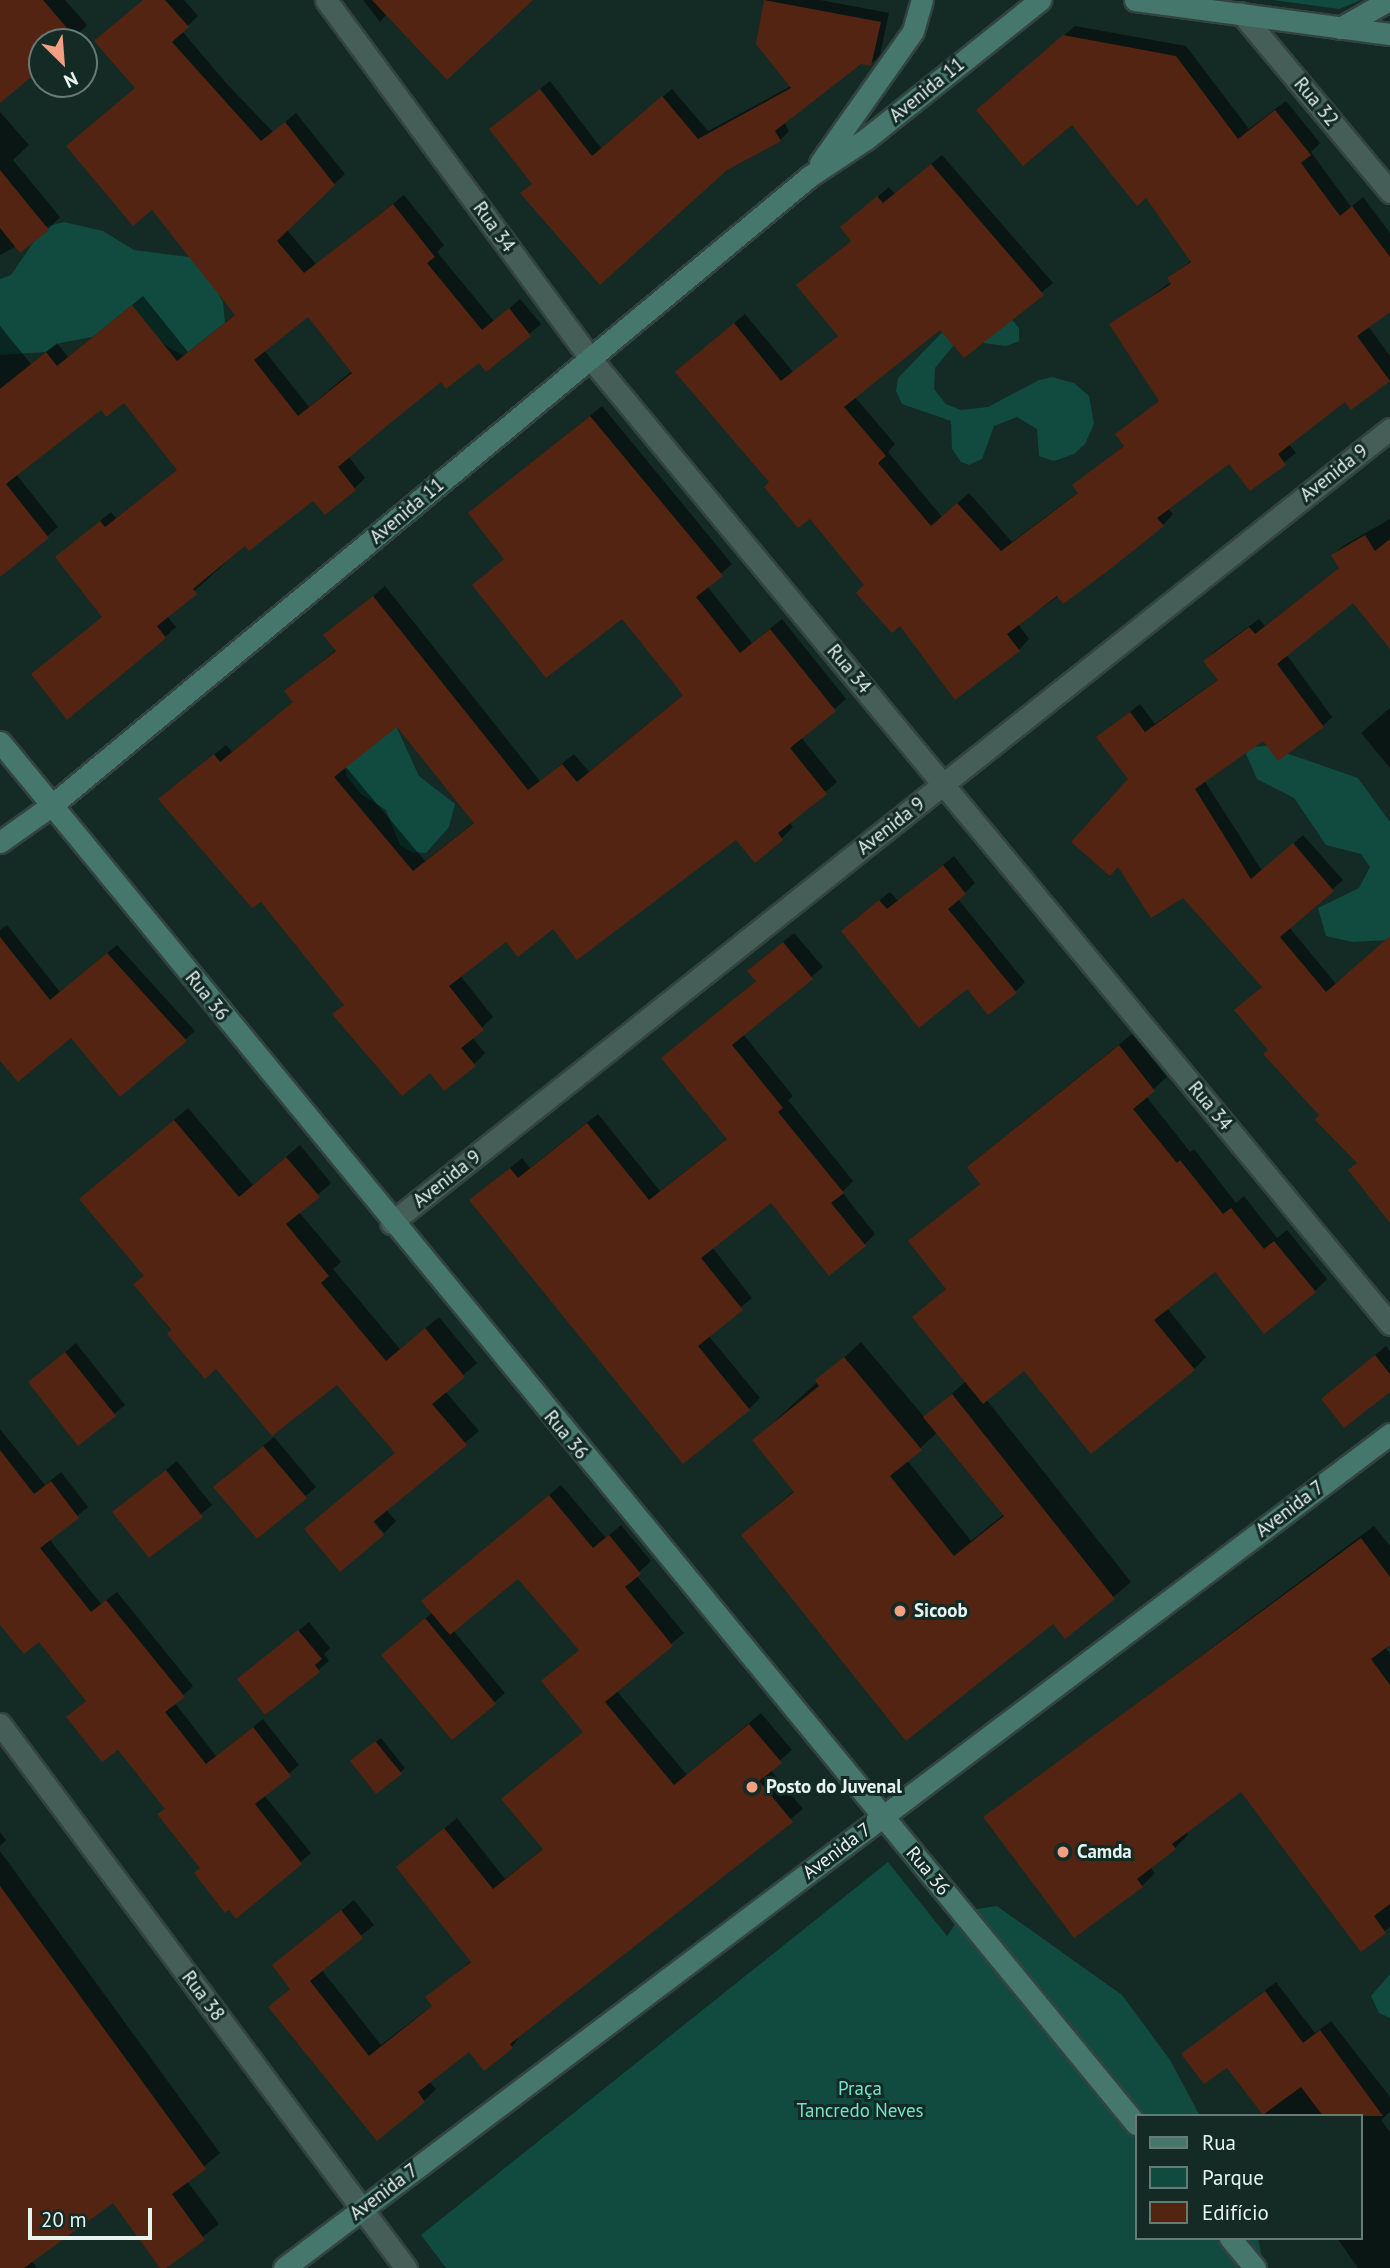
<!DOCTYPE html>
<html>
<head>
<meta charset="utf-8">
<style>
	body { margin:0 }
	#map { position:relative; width:1390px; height:2268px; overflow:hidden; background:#142a25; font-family:"PT Sans",sans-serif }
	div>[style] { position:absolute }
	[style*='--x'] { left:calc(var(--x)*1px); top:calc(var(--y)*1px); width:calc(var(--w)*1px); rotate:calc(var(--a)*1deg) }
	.green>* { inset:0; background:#114a3f }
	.shadow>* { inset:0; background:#0007 }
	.building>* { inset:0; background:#542412 }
	.roads { filter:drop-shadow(2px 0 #334440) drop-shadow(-2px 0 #334440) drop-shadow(0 2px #334440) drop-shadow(0 -2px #334440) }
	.street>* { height:21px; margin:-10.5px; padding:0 10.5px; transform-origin:10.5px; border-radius:10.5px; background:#465e58 }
	.secondary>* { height:21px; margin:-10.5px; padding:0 10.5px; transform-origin:10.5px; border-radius:10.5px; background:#46776c }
	.dots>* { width:19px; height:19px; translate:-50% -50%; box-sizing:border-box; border:4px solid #142a25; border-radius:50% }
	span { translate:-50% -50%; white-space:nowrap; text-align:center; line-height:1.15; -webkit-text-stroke:6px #142a25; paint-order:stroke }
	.street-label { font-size:19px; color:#e6f3f0 }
	.poi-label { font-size:19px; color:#e6f3f0; font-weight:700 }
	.left { translate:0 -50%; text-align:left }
	.park-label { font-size:19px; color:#74e2ca }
	.legend { position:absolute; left:1135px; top:2114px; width:228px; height:126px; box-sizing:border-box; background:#142a25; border:2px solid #687a76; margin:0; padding:9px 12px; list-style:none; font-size:21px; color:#e6f3f0 }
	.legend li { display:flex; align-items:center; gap:14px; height:35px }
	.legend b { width:35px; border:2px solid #687a76 }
	.north { position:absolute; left:28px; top:28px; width:70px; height:70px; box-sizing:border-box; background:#142a25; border:2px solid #687a76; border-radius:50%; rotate:155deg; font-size:19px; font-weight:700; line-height:28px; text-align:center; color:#e6f3f0 }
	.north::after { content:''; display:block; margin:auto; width:24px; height:32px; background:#f39f82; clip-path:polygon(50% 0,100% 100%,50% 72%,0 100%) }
	.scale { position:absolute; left:28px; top:2208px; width:124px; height:32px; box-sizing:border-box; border:4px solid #e6f3f0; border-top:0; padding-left:9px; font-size:21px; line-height:24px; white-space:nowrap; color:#e6f3f0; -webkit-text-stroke:5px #142a25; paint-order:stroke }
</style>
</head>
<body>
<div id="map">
	<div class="green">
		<div style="clip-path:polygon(1273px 0,1361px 0,1339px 9px)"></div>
		<div style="clip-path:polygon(64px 222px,103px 231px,134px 250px,189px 257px,204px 268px,223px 302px,225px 323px,218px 341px,187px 358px,155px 339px,97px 336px,60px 343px,46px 352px,0 355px,0 279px,11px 275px,44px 227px)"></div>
		<div style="clip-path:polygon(1007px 314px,1019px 328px,1019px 341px,1006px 346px,967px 341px,954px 345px,935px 368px,934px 389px,946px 404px,961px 410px,988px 407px,1039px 380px,1052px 377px,1074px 383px,1089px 396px,1094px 424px,1085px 444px,1074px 454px,1054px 461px,1039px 456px,1037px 429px,1017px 417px,994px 426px,982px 459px,969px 465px,961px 462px,952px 449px,951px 421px,902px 404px,896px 391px,898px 378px,955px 319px)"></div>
		<div style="clip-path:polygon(384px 728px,397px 728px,419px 776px,455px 804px,449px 827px,426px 853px,412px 852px,400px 845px,386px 810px,361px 794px,347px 777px,345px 768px)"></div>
		<div style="clip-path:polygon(1266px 746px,1358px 778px,1390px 822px,1390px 940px,1352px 942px,1326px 936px,1318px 908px,1359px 888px,1370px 867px,1361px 854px,1326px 845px,1294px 798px,1257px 779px,1246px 754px,1251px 747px)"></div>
		<div style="clip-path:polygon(888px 1862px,947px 1936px,964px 1911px,997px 1906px,1122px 1995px,1170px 2060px,1200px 2116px,1136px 2116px,1136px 2238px,1258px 2238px,1264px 2268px,446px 2268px,421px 2235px)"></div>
		<div style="clip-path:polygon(1390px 1974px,1390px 2018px,1379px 2013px,1371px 1996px)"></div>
	</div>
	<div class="shadow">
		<div style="clip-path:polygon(0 0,65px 0,87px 25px,70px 42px,42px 42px,42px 65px,0 101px)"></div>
		<div style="clip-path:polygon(evenodd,144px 0,184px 0,198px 16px,182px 31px,227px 84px,273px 132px,296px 113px,345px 174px,286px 229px,316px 264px,404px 195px,444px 245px,437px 252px,494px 321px,520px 299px,541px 324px,487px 370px,479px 360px,441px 380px,348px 456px,365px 478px,355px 488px,325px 512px,314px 498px,246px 544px,167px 616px,176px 627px,165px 637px,67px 717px,33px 674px,104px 616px,57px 557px,111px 512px,116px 518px,179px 469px,125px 400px,101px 408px,16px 474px,58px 527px,0 575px,0 326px,31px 364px,57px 343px,68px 357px,143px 296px,188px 352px,236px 314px,136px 87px,144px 0,308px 314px,353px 370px,309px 407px,264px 350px,308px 314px)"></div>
		<div style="clip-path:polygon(363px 0,530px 0,387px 14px,380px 22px)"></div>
		<div style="clip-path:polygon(766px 0,820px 0,889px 13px,880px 55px,871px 64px,860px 62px,784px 122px,789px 131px,780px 140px,522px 193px,533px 183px,491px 129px,550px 81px,601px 148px,672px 89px,708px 131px,791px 86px)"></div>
		<div style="clip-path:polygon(1075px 26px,1186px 46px,1249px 129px,1286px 101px,1320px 143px,1311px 152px,1351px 207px,1363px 197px,1390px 233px,1390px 310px,1368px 326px,1390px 356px,1390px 379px,1352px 407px,1346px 399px,1288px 443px,1296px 453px,1250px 489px,1229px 461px,1168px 508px,1173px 514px,1163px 525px,1018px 624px,1029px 639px,1019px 650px,866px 585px,810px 516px,771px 482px,688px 362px,745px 314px,793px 372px,839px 335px,809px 275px,852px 240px,853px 217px,889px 187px,895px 194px,942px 155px,1053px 283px,964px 356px,940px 328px,854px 396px,895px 444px,888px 452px,942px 517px,969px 493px,1012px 542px,1079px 492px,1074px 485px,1125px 445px,1117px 435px,1160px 400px,1112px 324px,1171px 282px,1169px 278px,1192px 260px,1146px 196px,1072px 123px,989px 99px)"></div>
		<div style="clip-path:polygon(0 112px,29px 145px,13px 160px,60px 217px,48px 229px,0 255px)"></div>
		<div style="clip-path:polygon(evenodd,602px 406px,732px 564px,707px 586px,752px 643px,782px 619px,846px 699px,801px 737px,837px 782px,789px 822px,793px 827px,782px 838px,736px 837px,553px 926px,506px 940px,460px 975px,493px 1017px,472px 1037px,485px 1053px,474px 1064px,430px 1070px,335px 1014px,345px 1003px,261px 899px,160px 799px,226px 745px,232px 752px,295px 701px,286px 691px,337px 649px,326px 635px,385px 586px,540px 781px,574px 754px,589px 772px,684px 694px,622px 617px,486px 574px,506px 558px,470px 513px,602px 406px,397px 725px,475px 822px,425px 861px,345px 766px,397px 725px)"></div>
		<div style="clip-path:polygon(1390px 519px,1390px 646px,1353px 601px,1286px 654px,1332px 717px,1323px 726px,1263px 738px,1204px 780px,1262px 871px,1303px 835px,1343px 880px,1289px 927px,1336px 984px,1390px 937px,1390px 1221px,1358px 1162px,1270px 1050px,1263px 986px,1130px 779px,1098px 738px,1140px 704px,1155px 724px,1219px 679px,1205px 661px,1215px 651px,1259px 619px,1265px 626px,1341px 567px,1333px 555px,1343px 546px)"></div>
		<div style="clip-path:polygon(1390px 708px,1390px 768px,1361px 733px)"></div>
		<div style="clip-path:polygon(954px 856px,975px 883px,958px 899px,1025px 982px,1015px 992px,853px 921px,890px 892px,898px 901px)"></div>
		<div style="clip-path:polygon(7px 925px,60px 992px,117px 945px,195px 1031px,120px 1095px,71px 1036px,0 1025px,0 930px)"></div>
		<div style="clip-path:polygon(794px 933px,823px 967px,743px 1034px,793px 1096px,788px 1100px,853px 1181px,842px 1192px,875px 1234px,864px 1245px,771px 1201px,712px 1247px,752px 1298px,708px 1335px,760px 1398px,749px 1409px,471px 1200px,522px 1158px,530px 1168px,598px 1114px,660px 1191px,728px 1138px,663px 1058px,757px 980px,761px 960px)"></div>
		<div style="clip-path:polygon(evenodd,1132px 1034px,1167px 1077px,1146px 1096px,1190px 1152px,1194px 1149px,1236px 1203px,1244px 1196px,1277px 1238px,1287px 1230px,1327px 1279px,1315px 1291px,1215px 1269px,1167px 1308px,1206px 1357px,1194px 1369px,1024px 1369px,986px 1399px,1131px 1582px,1065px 1637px,1053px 1622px,743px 1535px,795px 1490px,754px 1440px,861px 1342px,925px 1418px,966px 1381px,915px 1317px,947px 1288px,911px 1241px,981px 1183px,969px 1167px,982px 1155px,1132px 1034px,938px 1432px,1004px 1514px,971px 1541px,907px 1460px,938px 1432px)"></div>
		<div style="clip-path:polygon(188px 1108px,253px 1185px,300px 1145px,331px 1183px,299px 1212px,341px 1262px,333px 1269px,400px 1349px,439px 1317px,477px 1363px,445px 1391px,479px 1431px,386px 1510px,396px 1521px,384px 1533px,369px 1515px,396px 1452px,338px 1383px,217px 1367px,205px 1377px,136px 1284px,145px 1275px,81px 1199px)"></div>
		<div style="clip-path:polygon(76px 1343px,125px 1405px,78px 1443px,30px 1382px)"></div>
		<div style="clip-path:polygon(1386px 1346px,1390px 1352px,1390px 1390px,1323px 1399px)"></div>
		<div style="clip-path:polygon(0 1429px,45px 1485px,61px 1472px,88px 1507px,49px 1539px,101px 1604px,117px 1592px,193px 1686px,175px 1703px,216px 1756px,263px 1719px,299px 1765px,264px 1795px,311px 1853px,236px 1917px,166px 1808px,118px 1747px,68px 1717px,87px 1700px,40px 1640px,0 1624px)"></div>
		<div style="clip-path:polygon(274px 1437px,316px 1487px,258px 1537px,225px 1477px)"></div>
		<div style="clip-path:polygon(177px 1461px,212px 1505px,150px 1556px,115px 1512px)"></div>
		<div style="clip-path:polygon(561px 1485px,606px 1538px,621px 1525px,651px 1561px,636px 1575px,684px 1633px,616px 1690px,687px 1775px,761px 1713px,792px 1750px,770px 1769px,803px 1809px,522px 2033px,512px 2047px,469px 2050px,429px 2081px,436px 2089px,424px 2101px,377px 2138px,270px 2007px,291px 1988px,274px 1965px,354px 1900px,374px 1925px,321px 1969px,381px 2045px,433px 2005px,428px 1998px,472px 1960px,398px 1867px,457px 1818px,505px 1879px,544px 1848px,584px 1731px,555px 1670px,580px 1649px,518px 1577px,453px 1630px,505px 1693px,452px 1738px,383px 1655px,433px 1612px,435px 1590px)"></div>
		<div style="clip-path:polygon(1374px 1526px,1390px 1546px,1390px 1643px,1385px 1647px,1390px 1654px,1390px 1927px,1361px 1950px,1241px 1790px,1185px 1831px,1188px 1835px,1175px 1848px,1150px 1867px,1155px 1873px,1142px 1886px,986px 1817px)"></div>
		<div style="clip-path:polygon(309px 1622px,330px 1648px,324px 1654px,329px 1661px,266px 1713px,239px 1679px)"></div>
		<div style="clip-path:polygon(381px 1738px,405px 1768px,400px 1773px,357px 1757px)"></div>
		<div style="clip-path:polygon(0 1832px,6px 1840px,0 1846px)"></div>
		<div style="clip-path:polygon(0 1851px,220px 2153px,187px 2181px,219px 2224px,163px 2268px,114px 2200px,31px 2260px,37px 2268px,0 2268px)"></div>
		<div style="clip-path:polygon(1276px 1982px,1315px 2033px,1331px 2021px,1390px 2097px,1390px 2112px,1381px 2120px,1390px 2132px,1390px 2268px,1358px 2268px,1337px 2238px,1360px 2238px,1360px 2116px,1266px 2116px,1227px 2065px,1183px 2054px)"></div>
	</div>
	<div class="building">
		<div style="clip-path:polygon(0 0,43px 0,79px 42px,42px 42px,42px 68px,0 103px)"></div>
		<div style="clip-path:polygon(evenodd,143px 0,165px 0,189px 27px,172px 42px,261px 141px,285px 122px,335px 185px,277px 241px,304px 273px,393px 204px,435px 257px,427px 263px,482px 330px,509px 308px,531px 336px,486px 372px,479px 363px,446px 389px,441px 382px,383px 429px,338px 467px,356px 490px,325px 515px,313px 501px,249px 551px,245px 546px,193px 589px,197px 594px,157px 626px,166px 638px,67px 720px,31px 674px,102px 617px,55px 557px,100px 521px,105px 527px,177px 470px,124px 403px,106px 417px,101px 410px,6px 484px,49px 538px,0 577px,0 389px,46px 352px,57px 366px,132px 305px,177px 361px,235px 315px,152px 210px,133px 226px,66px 146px,135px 88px,94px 41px,143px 0,308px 317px,352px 373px,298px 416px,254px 360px,308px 317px)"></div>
		<div style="clip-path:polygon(372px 0,533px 0,447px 80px)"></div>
		<div style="clip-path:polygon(764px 0,881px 22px,871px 66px,861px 64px,775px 131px,781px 141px,727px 170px,600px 285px,520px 193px,532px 184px,489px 129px,540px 89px,592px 156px,662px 96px,698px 139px,791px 88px,756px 44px)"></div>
		<div style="clip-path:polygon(1063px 35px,1176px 56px,1238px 139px,1275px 110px,1311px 155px,1301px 163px,1340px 216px,1352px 206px,1390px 257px,1390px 312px,1357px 336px,1390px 381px,1351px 410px,1345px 402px,1278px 454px,1286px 465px,1250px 491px,1229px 464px,1157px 518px,1164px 526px,1109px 570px,1063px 604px,1057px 596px,1007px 634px,1020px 651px,955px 700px,900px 626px,892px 633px,856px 593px,864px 585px,810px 519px,798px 528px,764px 487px,769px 482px,675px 372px,734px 323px,781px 381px,838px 336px,796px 285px,851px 241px,840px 227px,877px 196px,883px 203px,931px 164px,1044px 295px,964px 358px,940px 330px,844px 407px,886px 456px,878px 463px,931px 526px,957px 503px,1001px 551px,1078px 493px,1072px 485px,1124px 446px,1115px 434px,1159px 401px,1109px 324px,1171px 284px,1167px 278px,1191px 262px,1146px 198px,1137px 206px,1072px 125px,1023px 166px,976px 110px)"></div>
		<div style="clip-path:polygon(0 170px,49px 230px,20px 253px,0 228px)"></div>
		<div style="clip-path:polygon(evenodd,590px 416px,723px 576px,696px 597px,740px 653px,770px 629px,836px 711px,790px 748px,827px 794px,778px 833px,783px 840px,755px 863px,736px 840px,577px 960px,553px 929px,518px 957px,506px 942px,449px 986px,484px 1030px,461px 1048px,476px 1066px,444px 1091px,430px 1073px,402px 1096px,332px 1014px,344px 1005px,261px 902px,252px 908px,158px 799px,214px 754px,220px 762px,293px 702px,284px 691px,336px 651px,323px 635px,373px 596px,528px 790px,562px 764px,577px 782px,683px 695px,622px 619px,546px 678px,472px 585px,504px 559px,468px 513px,590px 416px,397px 727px,474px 823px,413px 871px,334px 777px,397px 727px)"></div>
		<div style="clip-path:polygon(1365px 535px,1375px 551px,1390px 539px,1390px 649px,1353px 603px,1277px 664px,1324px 727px,1278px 761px,1263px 741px,1195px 789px,1251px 879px,1293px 843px,1334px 891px,1280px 937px,1326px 992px,1390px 936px,1390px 1223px,1348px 1170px,1357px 1163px,1315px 1120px,1319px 1115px,1263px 1054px,1268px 1050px,1234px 1010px,1262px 987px,1183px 898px,1151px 918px,1118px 867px,1110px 876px,1071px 842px,1128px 779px,1096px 737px,1130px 712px,1145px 732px,1218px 680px,1203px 661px,1249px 627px,1255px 634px,1339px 568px,1331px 555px)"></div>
		<div style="clip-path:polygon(943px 865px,966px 894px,948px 909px,1017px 993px,988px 1015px,967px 989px,919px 1028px,841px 931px,879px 900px,887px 909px)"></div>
		<div style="clip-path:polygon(0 937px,50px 1000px,107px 953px,187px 1041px,120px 1097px,71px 1038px,18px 1082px,0 1061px)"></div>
		<div style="clip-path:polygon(783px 942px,813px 979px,732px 1045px,783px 1108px,778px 1112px,844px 1193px,831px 1203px,866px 1246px,829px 1276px,771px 1203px,701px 1258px,743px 1310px,698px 1346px,750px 1410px,683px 1464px,469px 1200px,510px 1168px,518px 1178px,587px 1123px,649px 1200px,727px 1139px,661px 1058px,756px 981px,747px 971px)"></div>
		<div style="clip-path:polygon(1119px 1045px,1155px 1091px,1133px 1109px,1177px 1163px,1180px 1160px,1223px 1214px,1231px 1208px,1264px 1249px,1274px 1241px,1316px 1292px,1264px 1334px,1215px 1272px,1154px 1320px,1195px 1370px,1091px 1454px,1024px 1371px,983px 1404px,912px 1317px,946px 1289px,908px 1241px,980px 1184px,967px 1167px)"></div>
		<div style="clip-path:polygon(174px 1120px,239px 1197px,286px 1157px,320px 1197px,286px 1224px,329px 1276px,321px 1283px,386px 1361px,425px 1328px,465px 1377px,432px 1404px,467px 1445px,373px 1522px,384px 1535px,340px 1572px,304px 1529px,395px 1453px,337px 1385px,272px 1436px,216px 1369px,205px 1379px,167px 1334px,171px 1330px,133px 1284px,144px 1276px,79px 1199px)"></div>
		<div style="clip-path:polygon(65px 1352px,116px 1416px,78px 1446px,28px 1382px)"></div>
		<div style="clip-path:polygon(1375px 1355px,1390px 1374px,1390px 1392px,1344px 1428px,1321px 1399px)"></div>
		<div style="clip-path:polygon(844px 1357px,922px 1450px,890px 1476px,954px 1556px,1004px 1516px,923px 1417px,952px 1394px,1115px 1599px,1065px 1639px,1053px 1624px,906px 1741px,741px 1535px,794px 1492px,752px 1440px,819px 1386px,815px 1380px)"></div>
		<div style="clip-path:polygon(263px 1446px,307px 1498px,257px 1539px,213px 1487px)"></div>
		<div style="clip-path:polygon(0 1450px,34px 1494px,51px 1481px,79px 1518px,40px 1548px,91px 1612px,106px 1600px,185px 1697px,165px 1712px,206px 1764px,253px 1727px,291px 1776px,255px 1804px,302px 1864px,236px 1919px,229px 1910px,225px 1913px,194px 1873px,200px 1868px,157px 1814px,165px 1809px,118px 1750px,102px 1762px,66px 1717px,86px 1701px,39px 1642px,24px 1654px,0 1625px)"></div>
		<div style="clip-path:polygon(166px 1470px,203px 1517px,149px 1558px,112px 1512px)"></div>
		<div style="clip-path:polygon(549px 1495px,593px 1548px,609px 1535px,641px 1574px,625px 1587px,673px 1646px,605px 1702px,674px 1785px,749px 1724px,782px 1763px,759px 1781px,793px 1822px,510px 2044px,513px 2048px,484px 2071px,469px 2052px,418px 2092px,425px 2102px,377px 2141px,268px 2007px,290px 1989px,272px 1965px,341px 1910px,363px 1938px,310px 1981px,369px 2056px,432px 2006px,425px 1997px,471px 1962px,396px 1867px,444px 1828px,493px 1889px,543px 1849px,501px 1799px,583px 1732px,541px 1681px,579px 1650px,518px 1579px,450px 1635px,421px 1601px)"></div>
		<div style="clip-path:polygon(1361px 1538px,1390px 1577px,1390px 1645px,1371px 1659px,1390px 1685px,1390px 1904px,1374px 1916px,1386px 1933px,1361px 1952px,1241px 1792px,1172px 1844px,1176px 1849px,1137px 1879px,1143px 1887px,1074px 1938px,983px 1817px)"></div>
		<div style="clip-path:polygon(425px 1618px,496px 1704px,452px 1740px,381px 1655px)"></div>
		<div style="clip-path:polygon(298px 1630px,322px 1659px,315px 1665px,320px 1672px,265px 1715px,237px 1679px)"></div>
		<div style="clip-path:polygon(375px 1741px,402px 1774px,376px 1794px,350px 1761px)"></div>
		<div style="clip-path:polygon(0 1886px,206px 2169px,172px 2194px,205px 2240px,166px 2268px,160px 2268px,113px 2203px,24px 2268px,0 2268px)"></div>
		<div style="clip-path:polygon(1265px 1991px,1303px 2043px,1320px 2030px,1383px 2116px,1323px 2116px,1301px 2087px,1263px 2115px,1227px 2068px,1204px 2084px,1181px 2054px)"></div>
	</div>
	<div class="roads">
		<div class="street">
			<div style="--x:326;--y:0;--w:445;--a:53.6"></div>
			<div style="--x:590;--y:358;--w:1254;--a:50.37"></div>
			<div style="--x:1241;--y:13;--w:233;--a:50.2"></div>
			<div style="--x:391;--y:1223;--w:1276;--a:-38.48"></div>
			<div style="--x:0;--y:1724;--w:679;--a:53.27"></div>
		</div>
		<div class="secondary">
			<div style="--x:1135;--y:0;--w:257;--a:7.6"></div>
			<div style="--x:1340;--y:28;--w:56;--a:-29.7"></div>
			<div style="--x:820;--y:163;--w:161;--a:-54.8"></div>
			<div style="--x:913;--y:31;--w:32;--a:-74"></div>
			<div style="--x:0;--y:742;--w:1789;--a:50.58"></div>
			<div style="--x:0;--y:842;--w:64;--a:-35.4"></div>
			<div style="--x:52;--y:805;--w:985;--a:-39.69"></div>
			<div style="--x:810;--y:176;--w:67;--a:-33.5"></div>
			<div style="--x:866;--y:139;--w:223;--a:-38.6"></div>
			<div style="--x:1230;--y:2238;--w:39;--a:50"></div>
			<div style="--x:284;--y:2268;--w:1385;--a:-37.02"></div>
		</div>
	</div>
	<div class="dots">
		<div style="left:900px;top:1611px;background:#f39f82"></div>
		<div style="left:752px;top:1787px;background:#f39f82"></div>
		<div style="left:1063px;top:1852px;background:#f39f82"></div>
	</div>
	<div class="street-label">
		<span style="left:927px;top:90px;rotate:-39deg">Avenida 11</span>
		<span style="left:1316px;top:102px;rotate:50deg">Rua 32</span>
		<span style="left:494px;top:227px;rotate:54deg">Rua 34</span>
		<span style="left:1334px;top:473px;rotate:-38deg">Avenida 9</span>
		<span style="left:407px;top:511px;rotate:-40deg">Avenida 11</span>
		<span style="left:849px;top:669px;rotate:50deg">Rua 34</span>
		<span style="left:891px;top:826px;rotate:-38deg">Avenida 9</span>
		<span style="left:207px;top:996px;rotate:51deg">Rua 36</span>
		<span style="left:1210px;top:1106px;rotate:50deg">Rua 34</span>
		<span style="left:447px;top:1179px;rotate:-38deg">Avenida 9</span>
		<span style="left:566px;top:1435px;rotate:50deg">Rua 36</span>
		<span style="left:1290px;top:1509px;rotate:-37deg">Avenida 7</span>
		<span style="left:837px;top:1851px;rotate:-37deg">Avenida 7</span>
		<span style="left:928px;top:1871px;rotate:50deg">Rua 36</span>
		<span style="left:203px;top:1996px;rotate:53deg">Rua 38</span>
		<span style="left:384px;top:2192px;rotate:-37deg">Avenida 7</span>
	</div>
	<div class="poi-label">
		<span class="left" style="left:914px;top:1611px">Sicoob</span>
		<span class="left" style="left:766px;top:1787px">Posto do Juvenal</span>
		<span class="left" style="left:1077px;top:1852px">Camda</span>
	</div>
	<div class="park-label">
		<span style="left:860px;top:2100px">Praça<br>Tancredo Neves</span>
	</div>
	<ul class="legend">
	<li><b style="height:9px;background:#46776c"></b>Rua</li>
	<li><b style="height:19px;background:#114a3f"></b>Parque</li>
	<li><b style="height:19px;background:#542412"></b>Edifício</li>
	</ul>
	<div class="north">N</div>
	<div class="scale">20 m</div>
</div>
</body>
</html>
